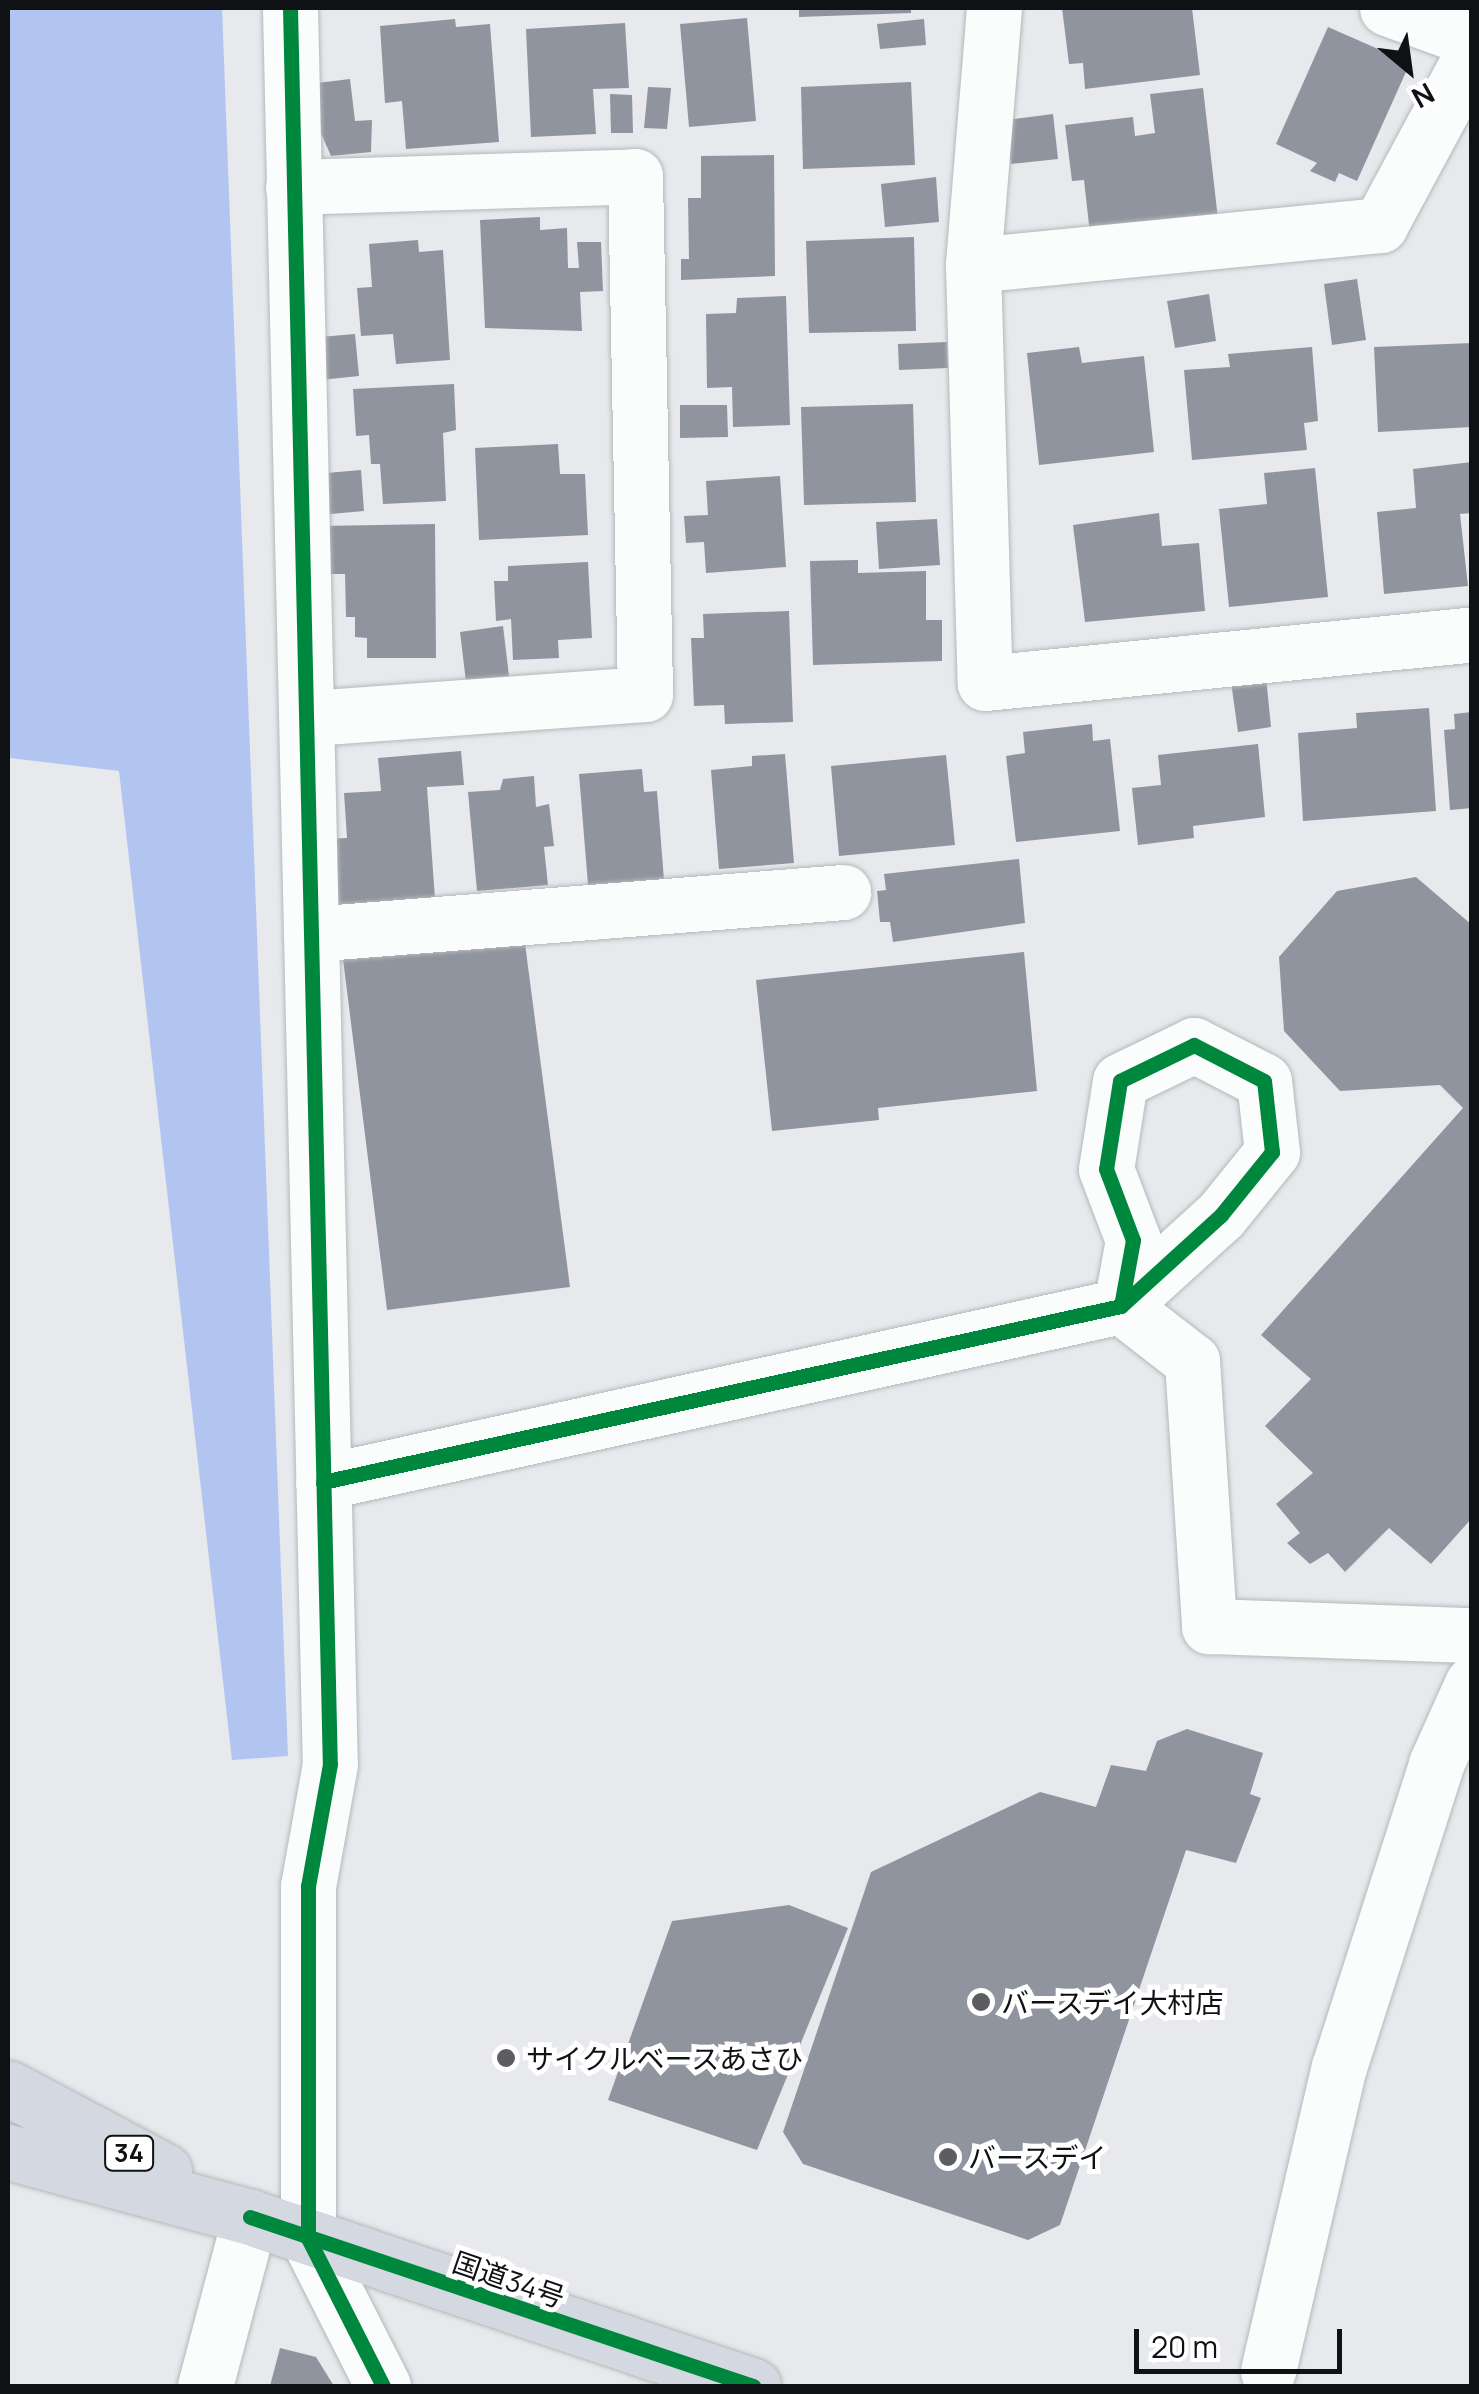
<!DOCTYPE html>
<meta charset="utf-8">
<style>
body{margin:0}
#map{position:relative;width:1479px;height:2394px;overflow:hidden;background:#e7e9ed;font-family:Manrope,"Noto Sans JP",sans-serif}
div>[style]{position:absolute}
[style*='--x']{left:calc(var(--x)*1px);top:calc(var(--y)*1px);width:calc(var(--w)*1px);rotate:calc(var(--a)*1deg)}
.water>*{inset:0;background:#b2c5f0}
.building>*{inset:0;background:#8f949f}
.roads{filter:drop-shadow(0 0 2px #b6b8ba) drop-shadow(0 0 2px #b6b8ba)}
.minor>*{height:55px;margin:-27.5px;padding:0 27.5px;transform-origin:27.5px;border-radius:27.5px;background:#fbfcfc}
.highway>*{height:55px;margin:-27.5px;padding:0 27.5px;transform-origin:27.5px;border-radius:27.5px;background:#d4d8e1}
.cycleway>*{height:15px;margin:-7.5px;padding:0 7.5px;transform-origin:7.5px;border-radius:7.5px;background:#00873e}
.dots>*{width:28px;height:28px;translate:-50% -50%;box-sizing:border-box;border:5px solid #fff;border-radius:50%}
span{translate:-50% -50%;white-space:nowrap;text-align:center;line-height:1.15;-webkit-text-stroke:10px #fff;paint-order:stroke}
.shield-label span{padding:2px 8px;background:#fff;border:2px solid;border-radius:8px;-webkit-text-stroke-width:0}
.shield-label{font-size:25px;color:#101114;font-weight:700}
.poi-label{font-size:28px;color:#101114}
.left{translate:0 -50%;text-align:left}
.street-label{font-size:28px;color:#101114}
.frame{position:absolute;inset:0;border:10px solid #101114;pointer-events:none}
.north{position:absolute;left:1359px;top:20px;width:100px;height:100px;-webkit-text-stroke:8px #fff;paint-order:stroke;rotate:151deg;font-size:28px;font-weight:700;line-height:40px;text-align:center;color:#101114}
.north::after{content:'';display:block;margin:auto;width:35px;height:45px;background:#101114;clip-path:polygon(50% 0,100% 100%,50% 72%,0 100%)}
.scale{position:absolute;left:1134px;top:2329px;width:208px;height:45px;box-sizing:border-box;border:5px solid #101114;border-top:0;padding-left:12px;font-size:30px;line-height:35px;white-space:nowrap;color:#101114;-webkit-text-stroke:8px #fff;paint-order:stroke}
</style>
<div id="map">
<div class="water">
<i style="clip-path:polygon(8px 8px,222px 8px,288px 1756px,232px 1760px,119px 771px,10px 758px)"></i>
</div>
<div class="building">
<i style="clip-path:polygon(799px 8px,911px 8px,911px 13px,799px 17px)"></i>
<i style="clip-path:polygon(1062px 8px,1192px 8px,1200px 75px,1085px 89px,1083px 63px,1069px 64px)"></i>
<i style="clip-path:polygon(747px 18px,756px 121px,689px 127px,680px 24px)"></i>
<i style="clip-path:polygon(455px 19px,456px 27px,490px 24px,499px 142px,406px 149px,402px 101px,385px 103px,380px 26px)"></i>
<i style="clip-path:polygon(924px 19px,926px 45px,880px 49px,877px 24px)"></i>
<i style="clip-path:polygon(625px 23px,629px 88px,593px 89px,596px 134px,531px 137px,526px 29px)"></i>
<i style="clip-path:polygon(1328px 27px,1410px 63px,1357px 181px,1339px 173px,1335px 182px,1310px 171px,1317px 163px,1276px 144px)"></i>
<i style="clip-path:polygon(350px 79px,355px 121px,372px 120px,371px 152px,331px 156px,320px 131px,317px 83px)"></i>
<i style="clip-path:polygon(911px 82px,915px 165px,803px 169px,801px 87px)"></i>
<i style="clip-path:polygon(648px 87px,671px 88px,667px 129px,644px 128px)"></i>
<i style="clip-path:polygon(1203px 88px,1218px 219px,1090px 234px,1084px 180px,1072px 181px,1065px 125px,1133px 117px,1135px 136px,1155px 133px,1150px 94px)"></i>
<i style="clip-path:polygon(610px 94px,632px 95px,633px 133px,611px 133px)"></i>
<i style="clip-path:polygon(1053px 114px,1058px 159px,1011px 164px,1005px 120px)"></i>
<i style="clip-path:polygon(774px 155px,775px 276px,681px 280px,681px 259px,689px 259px,688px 198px,701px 198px,701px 156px)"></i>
<i style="clip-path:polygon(936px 177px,939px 222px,885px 227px,881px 184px)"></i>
<i style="clip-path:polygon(540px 217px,540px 230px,567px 228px,568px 268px,579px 268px,577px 242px,601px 242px,603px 291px,580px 292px,582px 331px,485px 328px,480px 220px)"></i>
<i style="clip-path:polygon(914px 237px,916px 331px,809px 333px,806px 241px)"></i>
<i style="clip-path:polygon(418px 240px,419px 252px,443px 250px,450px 360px,396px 364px,393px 334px,361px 336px,357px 288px,372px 287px,369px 244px)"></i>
<i style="clip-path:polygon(1357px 279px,1366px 340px,1332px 345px,1324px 284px)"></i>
<i style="clip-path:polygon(1209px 294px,1216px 341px,1175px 348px,1167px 301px)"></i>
<i style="clip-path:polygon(786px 296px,790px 425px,733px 427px,732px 387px,707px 388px,706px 314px,736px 313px,737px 298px)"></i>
<i style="clip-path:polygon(355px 334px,359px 376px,311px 381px,308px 338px)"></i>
<i style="clip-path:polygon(947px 342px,948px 368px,899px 370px,898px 344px)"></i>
<i style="clip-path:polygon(1472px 343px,1472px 427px,1378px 432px,1374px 347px)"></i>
<i style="clip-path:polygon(1079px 347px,1082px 363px,1144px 356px,1154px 452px,1039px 465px,1027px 353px)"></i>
<i style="clip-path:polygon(1312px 347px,1318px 421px,1304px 423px,1307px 450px,1192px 460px,1184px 370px,1230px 367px,1228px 354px)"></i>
<i style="clip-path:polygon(454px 384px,456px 430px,443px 433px,446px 501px,383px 504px,380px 464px,371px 464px,369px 435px,356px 436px,353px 389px)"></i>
<i style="clip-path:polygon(913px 404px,916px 502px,804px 505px,801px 407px)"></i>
<i style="clip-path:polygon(680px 405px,727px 405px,728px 437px,680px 438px)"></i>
<i style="clip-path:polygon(558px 444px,560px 474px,585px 474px,588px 535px,479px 540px,475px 448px)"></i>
<i style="clip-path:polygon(1472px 462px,1472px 513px,1460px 514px,1468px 586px,1384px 594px,1377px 512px,1416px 508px,1413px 469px)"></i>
<i style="clip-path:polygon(1315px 468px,1328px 597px,1229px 607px,1219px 509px,1267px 504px,1264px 473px)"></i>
<i style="clip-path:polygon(361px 470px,364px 511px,319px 515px,315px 474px)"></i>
<i style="clip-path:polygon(780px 476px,786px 567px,706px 573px,704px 542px,686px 543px,684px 516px,708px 515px,706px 481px)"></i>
<i style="clip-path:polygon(1159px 513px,1162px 546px,1199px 543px,1205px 611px,1085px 622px,1073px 525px)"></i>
<i style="clip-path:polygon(937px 519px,940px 565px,879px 569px,876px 522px)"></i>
<i style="clip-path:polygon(435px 524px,436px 658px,367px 658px,367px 638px,355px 637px,355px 617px,346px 617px,345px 574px,321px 574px,321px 526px)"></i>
<i style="clip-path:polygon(858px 560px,858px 573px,926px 571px,926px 620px,942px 620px,942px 661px,813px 665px,810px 561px)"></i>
<i style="clip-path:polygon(588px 562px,592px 638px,558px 640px,559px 658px,513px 660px,511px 619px,496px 621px,494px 581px,508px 581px,508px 566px)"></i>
<i style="clip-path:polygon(789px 611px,793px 722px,725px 724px,724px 705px,694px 706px,691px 638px,704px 638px,703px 614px)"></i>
<i style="clip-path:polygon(503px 626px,509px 676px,466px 682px,460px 632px)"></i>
<i style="clip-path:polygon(1266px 677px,1271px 727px,1238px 732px,1231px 682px)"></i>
<i style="clip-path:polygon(1429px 708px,1436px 811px,1303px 821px,1298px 733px,1357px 728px,1356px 713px)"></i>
<i style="clip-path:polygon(1472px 712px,1472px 808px,1450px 810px,1444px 730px,1455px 729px,1454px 714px)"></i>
<i style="clip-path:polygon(1092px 724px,1093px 741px,1110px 739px,1120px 831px,1016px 842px,1006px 756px,1025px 753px,1023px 732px)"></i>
<i style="clip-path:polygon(1258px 744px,1265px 817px,1193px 826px,1194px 838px,1138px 845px,1132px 788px,1161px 785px,1158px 755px)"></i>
<i style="clip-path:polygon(461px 751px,464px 785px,427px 787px,435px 899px,332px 906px,327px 839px,347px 838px,344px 793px,381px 791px,378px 758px)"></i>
<i style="clip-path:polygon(785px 754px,794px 863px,719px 869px,711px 770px,752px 766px,752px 756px)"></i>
<i style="clip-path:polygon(946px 755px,955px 845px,839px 856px,831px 766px)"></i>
<i style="clip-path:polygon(642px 769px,644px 792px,657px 791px,664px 880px,588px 885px,579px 774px)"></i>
<i style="clip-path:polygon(534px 776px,536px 807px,549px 804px,554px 846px,544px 847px,548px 885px,477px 891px,468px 792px,500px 790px,503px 779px)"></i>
<i style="clip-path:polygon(1019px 859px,1025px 923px,893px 942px,890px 922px,880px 922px,877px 891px,886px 890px,884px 874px)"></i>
<i style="clip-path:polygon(1416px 877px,1472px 925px,1472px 1518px,1431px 1564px,1389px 1528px,1345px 1572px,1328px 1553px,1310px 1564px,1287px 1543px,1300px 1533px,1276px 1504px,1313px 1473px,1265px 1426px,1311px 1379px,1261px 1335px,1463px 1108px,1440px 1085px,1340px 1091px,1284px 1031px,1279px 957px,1337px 891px)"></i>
<i style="clip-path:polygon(524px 936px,570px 1287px,387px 1310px,343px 959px)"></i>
<i style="clip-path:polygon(1024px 952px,1037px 1091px,878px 1108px,879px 1120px,772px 1131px,756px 980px)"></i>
<i style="clip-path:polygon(1187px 1729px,1263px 1753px,1250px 1794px,1261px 1798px,1236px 1863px,1186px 1850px,1060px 2225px,1028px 2240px,803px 2164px,783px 2132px,871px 1872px,1040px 1792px,1096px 1807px,1111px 1765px,1146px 1771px,1157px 1741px)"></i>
<i style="clip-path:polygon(789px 1905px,848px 1928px,757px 2150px,608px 2100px,672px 1921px)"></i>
<i style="clip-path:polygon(280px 2348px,316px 2357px,334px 2386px,270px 2386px)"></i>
</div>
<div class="roads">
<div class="minor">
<i style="--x:290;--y:8;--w:1756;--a:88.7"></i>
<i style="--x:330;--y:1764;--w:124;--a:100.2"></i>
<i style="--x:308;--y:1886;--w:352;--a:90"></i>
<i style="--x:308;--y:2238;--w:166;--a:63.1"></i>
<i style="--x:994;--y:8;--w:258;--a:94.7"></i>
<i style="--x:973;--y:265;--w:418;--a:88.4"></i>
<i style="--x:985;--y:683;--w:489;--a:-5.7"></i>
<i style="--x:1387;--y:8;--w:90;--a:20"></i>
<i style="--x:293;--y:187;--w:342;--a:-1.8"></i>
<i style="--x:635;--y:176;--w:518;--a:88.89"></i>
<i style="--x:645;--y:694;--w:339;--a:175.9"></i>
<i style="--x:973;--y:265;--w:409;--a:-5.6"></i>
<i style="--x:1380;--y:225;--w:194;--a:-61.7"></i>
<i style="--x:311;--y:934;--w:534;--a:-4.51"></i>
<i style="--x:323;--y:1482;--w:817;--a:-12.44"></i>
<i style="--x:1121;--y:1306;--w:135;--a:-42.3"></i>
<i style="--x:1221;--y:1215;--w:81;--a:-51"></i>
<i style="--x:1272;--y:1152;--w:71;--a:-96.4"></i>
<i style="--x:1264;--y:1081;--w:79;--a:-152.8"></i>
<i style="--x:1194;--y:1045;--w:82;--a:154.1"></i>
<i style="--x:1120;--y:1081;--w:89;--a:99"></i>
<i style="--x:1106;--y:1169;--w:76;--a:69.2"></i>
<i style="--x:1133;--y:1240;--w:67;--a:100.3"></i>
<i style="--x:1121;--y:1306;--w:90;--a:37.8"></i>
<i style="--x:1192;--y:1361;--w:266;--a:86.3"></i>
<i style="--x:1209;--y:1626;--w:263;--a:2"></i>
<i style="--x:1268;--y:2371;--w:312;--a:-76.9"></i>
<i style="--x:1339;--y:2067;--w:318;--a:-72.2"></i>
<i style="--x:1436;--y:1764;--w:88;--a:-65.8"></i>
<i style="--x:205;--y:2386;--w:175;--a:-75.1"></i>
</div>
<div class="highway">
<i style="--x:8;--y:2088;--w:177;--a:28"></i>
<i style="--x:8;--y:2152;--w:251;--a:15"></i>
<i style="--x:250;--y:2217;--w:531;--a:18.57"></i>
</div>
</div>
<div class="cycleway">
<i style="--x:290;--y:8;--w:1756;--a:88.7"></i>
<i style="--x:330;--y:1764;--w:124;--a:100.2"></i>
<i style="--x:308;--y:1886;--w:352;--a:90"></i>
<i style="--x:308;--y:2238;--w:166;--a:63.1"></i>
<i style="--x:323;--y:1482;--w:817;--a:-12.44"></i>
<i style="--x:1121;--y:1306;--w:135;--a:-42.3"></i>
<i style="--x:1221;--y:1215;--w:81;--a:-51"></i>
<i style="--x:1272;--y:1152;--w:71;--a:-96.4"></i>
<i style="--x:1264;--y:1081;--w:79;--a:-152.8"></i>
<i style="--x:1194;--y:1045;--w:82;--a:154.1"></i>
<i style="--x:1120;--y:1081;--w:89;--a:99"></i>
<i style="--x:1106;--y:1169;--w:76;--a:69.2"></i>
<i style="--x:1133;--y:1240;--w:67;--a:100.3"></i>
<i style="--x:250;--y:2217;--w:531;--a:18.57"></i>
</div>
<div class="dots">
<i style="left:981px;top:2002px;background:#5b5d60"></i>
<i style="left:506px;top:2058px;background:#5b5d60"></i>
<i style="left:948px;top:2157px;background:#5b5d60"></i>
</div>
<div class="shield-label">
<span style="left:129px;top:2153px">34</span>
</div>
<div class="poi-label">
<span class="left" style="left:1001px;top:2002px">バースデイ大村店</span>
<span class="left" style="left:526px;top:2058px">サイクルベースあさひ</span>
<span class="left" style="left:968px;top:2157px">バースデイ</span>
</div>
<div class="street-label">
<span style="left:509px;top:2279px;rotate:19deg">国道34号</span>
</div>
<div class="frame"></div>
<div class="north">N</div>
<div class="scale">20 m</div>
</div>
